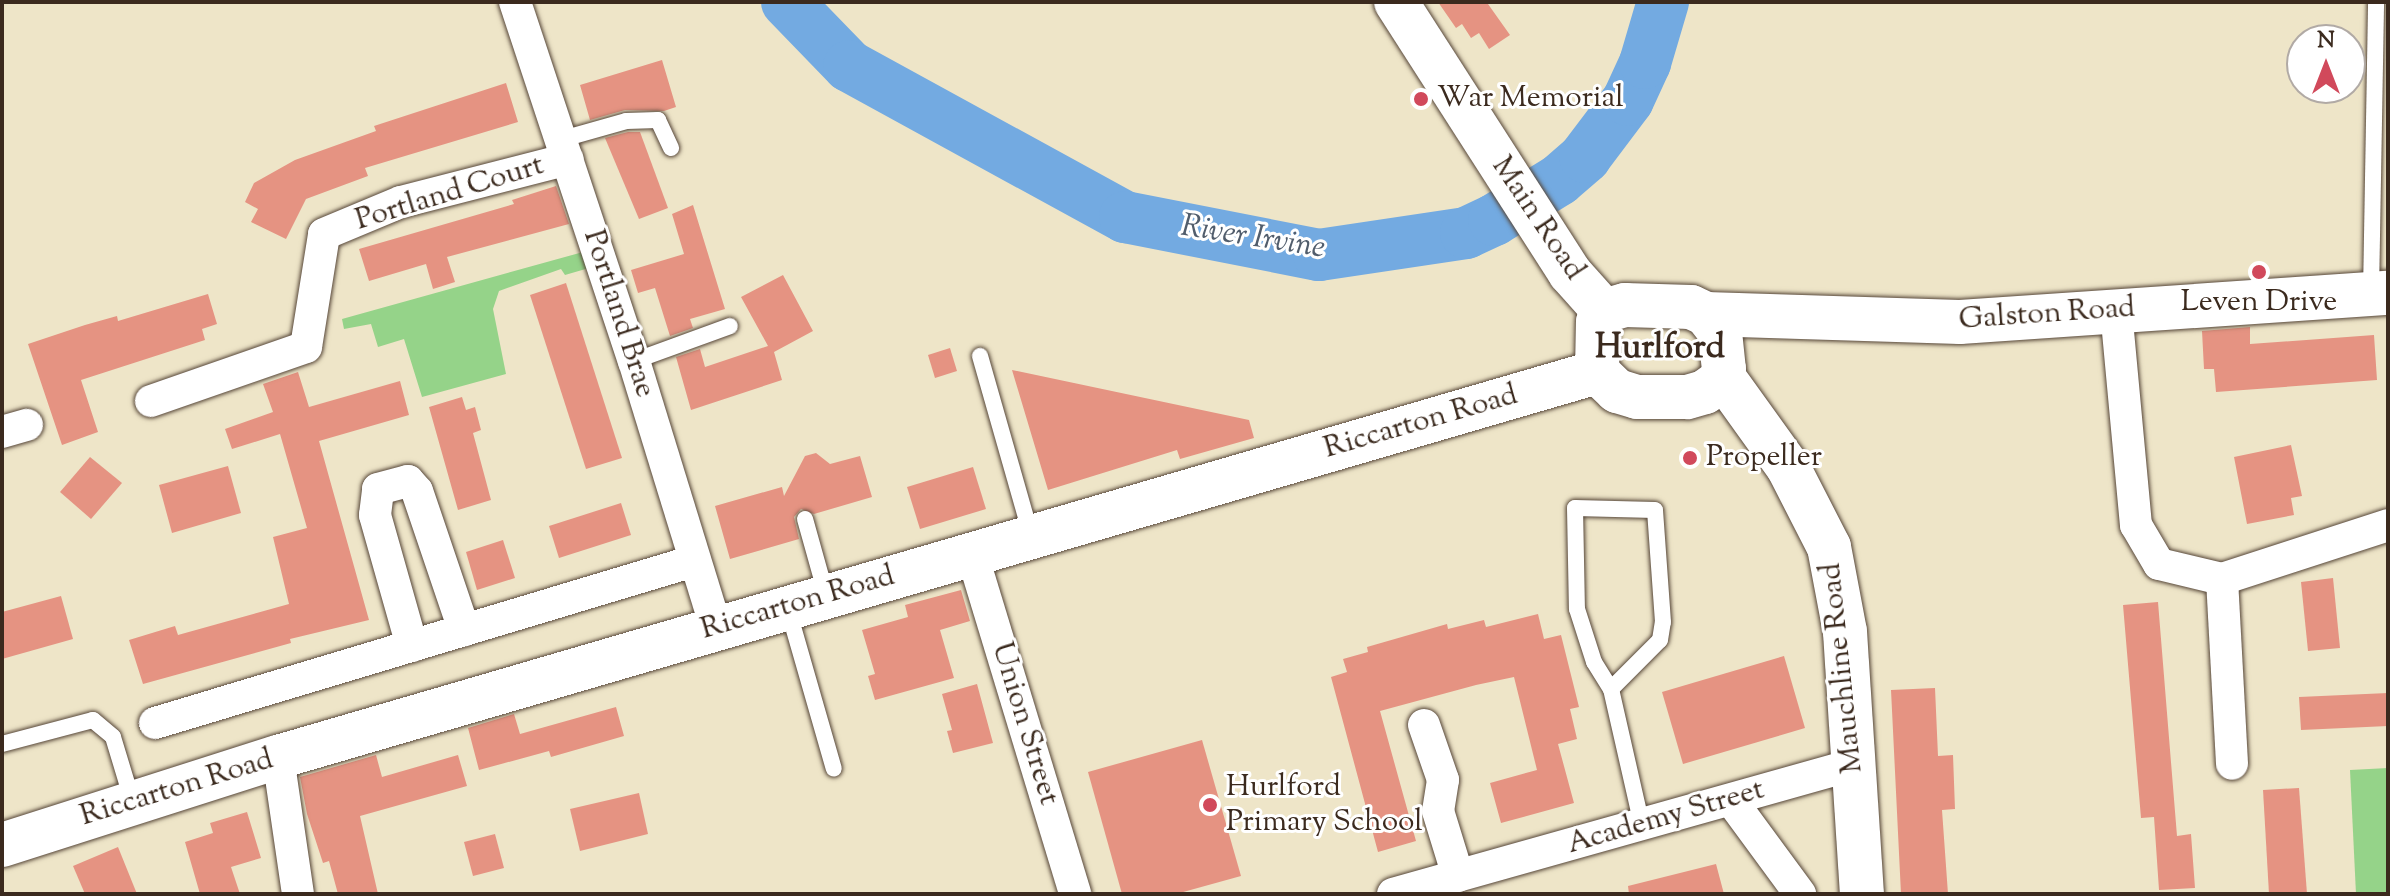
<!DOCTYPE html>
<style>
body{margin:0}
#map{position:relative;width:2390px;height:896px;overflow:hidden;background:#eee5c8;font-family:"Sorts Mill Goudy",serif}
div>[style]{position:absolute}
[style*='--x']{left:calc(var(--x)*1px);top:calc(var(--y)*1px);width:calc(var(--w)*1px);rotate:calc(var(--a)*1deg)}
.green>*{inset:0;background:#95d389}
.river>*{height:52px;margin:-26px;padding:0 26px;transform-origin:26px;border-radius:26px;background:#73aae1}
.building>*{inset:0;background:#e59382}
.roads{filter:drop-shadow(0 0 2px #564638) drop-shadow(0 0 2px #564638)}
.lane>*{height:16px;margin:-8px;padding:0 8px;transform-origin:8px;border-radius:8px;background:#fff}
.street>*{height:32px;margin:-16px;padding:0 16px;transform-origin:16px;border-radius:16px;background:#fff}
.secondary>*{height:44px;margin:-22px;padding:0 22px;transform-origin:22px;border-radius:22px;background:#fff}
.primary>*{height:44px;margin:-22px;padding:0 22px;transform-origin:22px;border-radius:22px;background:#fff}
.dots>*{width:22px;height:22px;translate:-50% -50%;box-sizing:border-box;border:4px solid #fff;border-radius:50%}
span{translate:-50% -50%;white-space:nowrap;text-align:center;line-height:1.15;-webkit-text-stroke:6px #fff;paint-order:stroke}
.poi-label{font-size:30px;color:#3b2a1e}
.left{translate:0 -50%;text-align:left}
.street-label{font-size:30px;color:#3b2a1e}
.water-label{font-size:32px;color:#515d6c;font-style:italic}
.quarter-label{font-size:34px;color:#3b2a1e;font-weight:700}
.frame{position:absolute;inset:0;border:4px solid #3b2a1e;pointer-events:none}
.north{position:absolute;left:2286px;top:24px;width:80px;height:80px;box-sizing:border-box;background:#fff;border:2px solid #b1aaa5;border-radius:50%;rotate:0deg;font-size:22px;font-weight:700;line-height:32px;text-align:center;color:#3b2a1e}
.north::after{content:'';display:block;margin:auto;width:28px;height:36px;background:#d1495b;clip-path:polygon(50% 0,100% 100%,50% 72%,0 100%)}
</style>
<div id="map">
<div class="green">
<i style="clip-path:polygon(583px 252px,589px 268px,565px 275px,561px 269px,499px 291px,493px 309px,506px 374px,422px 397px,404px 339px,378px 347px,371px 324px,344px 329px,342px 319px)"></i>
<i style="clip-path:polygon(2388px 768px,2388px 894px,2356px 894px,2350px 770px)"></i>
</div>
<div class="river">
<i style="--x:787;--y:2;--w:89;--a:45.9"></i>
<i style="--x:849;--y:66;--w:315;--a:28.7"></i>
<i style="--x:1125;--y:217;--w:198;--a:11.1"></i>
<i style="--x:1319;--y:255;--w:149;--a:-8.5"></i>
<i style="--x:1466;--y:233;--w:31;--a:-25"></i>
<i style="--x:1494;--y:220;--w:76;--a:-31.6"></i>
<i style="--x:1559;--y:180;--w:35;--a:-41"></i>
<i style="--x:1585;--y:157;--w:71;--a:-53"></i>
<i style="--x:1628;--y:100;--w:41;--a:-65.3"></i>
<i style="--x:1645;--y:63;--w:64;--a:-73.6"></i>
</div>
<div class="building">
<i style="clip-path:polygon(1438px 2px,1492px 2px,1488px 4px,1510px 35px,1489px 49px,1479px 33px,1471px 38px,1462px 24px,1456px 28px)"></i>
<i style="clip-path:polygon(662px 60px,676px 107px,664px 111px,625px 110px,590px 120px,580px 85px)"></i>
<i style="clip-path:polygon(506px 83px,518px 122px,365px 168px,368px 176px,306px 199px,286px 239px,251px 222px,258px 209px,245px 202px,254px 183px,295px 160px,376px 131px,374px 126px)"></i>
<i style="clip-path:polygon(628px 132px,640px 132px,668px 208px,639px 219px,605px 138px)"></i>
<i style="clip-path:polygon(556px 186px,569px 224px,447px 257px,455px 282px,433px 289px,426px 264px,369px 281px,359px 249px,514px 204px,512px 200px)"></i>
<i style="clip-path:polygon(693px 205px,725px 309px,690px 319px,693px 328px,670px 336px,655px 288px,638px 293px,631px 270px,684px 254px,672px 214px)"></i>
<i style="clip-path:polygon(783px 275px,813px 331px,774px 352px,782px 380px,691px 410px,676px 357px,700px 349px,705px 367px,768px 346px,741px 297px)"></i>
<i style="clip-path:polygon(566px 283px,622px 458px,586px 469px,530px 295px)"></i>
<i style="clip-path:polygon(208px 294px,217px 324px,202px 329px,205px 340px,81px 380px,98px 432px,62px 445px,28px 344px,85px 325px,117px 316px,118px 321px)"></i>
<i style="clip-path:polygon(2250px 327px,2250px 344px,2374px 335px,2377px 380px,2216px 392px,2214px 369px,2204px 369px,2202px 331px)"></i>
<i style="clip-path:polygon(950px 348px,957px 371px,935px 378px,928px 355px)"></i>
<i style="clip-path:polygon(1012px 370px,1249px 420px,1254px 438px,1180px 459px,1177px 450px,1048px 490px)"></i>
<i style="clip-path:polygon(298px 372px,309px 407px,400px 381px,409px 415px,319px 441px,369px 620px,290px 639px,291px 643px,143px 684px,129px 640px,175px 626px,178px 635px,289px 604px,273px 537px,307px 528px,280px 434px,232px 449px,225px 429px,273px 412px,263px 384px)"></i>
<i style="clip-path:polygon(462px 397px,466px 410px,475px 407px,481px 430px,473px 433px,491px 500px,458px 510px,429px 407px)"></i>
<i style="clip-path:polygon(2291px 445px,2302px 496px,2291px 498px,2294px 515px,2247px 524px,2234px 457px)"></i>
<i style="clip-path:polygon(816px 453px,830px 464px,860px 456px,872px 497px,814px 514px,801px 509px,794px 517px,799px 539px,730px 559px,715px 506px,782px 487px,784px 496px,805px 456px)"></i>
<i style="clip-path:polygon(90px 457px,122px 483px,91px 519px,60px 492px)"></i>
<i style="clip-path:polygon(228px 466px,241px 513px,172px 533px,159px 485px)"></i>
<i style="clip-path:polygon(973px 467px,986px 509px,920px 529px,907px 487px)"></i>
<i style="clip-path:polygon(621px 503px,631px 535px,559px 558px,549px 526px)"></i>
<i style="clip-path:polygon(503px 540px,515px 578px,477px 590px,466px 552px)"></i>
<i style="clip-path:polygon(2333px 578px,2340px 648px,2308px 651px,2301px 582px)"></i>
<i style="clip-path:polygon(961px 590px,970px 621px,940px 630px,954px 678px,875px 700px,868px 676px,875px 674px,862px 630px,908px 617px,905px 605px)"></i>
<i style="clip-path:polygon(61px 596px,73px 639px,2px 659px,2px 612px)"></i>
<i style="clip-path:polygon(2158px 602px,2177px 836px,2191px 834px,2195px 888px,2159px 890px,2154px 817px,2141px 818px,2123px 605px)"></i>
<i style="clip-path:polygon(1538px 614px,1544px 639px,1561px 635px,1579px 707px,1570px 709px,1577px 739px,1558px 744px,1574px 803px,1501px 823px,1490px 783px,1537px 770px,1514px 677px,1476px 685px,1380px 711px,1416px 841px,1378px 852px,1331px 677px,1347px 672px,1343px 659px,1368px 652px,1367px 647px,1447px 624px,1448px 629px,1484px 620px,1486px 627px)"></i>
<i style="clip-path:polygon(1784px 656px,1805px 728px,1683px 764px,1662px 692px)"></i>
<i style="clip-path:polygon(977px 684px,993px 743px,953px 753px,947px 731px,952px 730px,942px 694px)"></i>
<i style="clip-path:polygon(1935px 688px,1938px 756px,1953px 755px,1955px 809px,1942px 810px,1948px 894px,1901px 894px,1891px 690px)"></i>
<i style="clip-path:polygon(2388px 693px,2388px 726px,2301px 730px,2299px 697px)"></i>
<i style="clip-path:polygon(616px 707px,624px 736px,551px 757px,549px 751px,479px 770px,468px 728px,514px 714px,520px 734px)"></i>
<i style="clip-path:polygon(1202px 740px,1241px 876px,1176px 894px,1122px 894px,1088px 772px)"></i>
<i style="clip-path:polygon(376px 755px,382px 777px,458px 755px,467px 786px,360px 816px,378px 894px,338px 894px,329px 861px,323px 863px,307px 814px,300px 777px)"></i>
<i style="clip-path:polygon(2299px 788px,2307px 894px,2269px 894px,2263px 790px)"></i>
<i style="clip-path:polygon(639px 793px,648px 834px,580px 851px,570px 809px)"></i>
<i style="clip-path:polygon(247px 812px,261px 858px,231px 867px,240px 894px,200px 894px,185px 842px,213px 833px,210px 823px)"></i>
<i style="clip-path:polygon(495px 834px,504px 868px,473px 876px,464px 842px)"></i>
<i style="clip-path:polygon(118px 847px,137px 894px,85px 894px,73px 866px)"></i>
<i style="clip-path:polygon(1716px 864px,1724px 894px,1629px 894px,1628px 886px)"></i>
</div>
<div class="roads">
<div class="lane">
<i style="--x:559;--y:140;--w:70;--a:-15.8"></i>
<i style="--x:626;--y:121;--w:32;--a:-2"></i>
<i style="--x:658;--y:120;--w:31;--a:65"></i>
<i style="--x:2371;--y:293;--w:291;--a:-89"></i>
<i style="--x:980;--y:356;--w:186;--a:74.1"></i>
<i style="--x:634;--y:361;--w:102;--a:-20"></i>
<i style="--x:805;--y:519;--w:78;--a:74.4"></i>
<i style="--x:788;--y:609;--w:166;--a:74"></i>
<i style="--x:1611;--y:689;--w:69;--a:-45"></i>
<i style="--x:1660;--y:640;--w:18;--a:-81"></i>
<i style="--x:1663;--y:622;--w:112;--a:-94.1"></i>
<i style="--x:1655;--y:510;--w:80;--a:-178.6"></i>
<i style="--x:1575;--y:508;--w:101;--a:88.9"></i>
<i style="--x:1577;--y:609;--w:56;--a:72.2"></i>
<i style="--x:1594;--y:662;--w:32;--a:58"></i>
<i style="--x:1611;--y:689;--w:139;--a:77.2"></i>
<i style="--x:2;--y:744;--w:94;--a:-14.8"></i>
<i style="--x:93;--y:720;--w:26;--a:40"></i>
<i style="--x:113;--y:737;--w:66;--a:73.2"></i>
</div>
<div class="street">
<i style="--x:515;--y:2;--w:378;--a:71.7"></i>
<i style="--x:634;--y:361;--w:279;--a:72.9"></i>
<i style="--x:2116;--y:310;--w:216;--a:84.7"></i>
<i style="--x:2136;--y:525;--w:45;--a:59.5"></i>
<i style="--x:2159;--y:564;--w:65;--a:13.4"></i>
<i style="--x:2222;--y:579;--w:175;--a:-18"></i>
<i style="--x:151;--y:401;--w:164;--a:-19.2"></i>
<i style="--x:306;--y:347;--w:114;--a:-80.9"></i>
<i style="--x:324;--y:234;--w:83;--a:-22.6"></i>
<i style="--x:401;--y:202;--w:172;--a:-14.4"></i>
<i style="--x:2;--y:432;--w:26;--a:-16"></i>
<i style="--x:972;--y:554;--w:355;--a:73.1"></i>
<i style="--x:2222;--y:579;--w:185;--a:86.9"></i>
<i style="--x:412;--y:646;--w:136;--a:-105.8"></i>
<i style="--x:375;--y:515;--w:26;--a:-83"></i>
<i style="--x:378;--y:489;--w:31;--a:-15"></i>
<i style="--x:408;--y:481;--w:13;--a:48"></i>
<i style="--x:417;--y:491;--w:147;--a:71.3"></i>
<i style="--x:155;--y:723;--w:563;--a:-16.73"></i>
<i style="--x:1424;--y:725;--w:58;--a:70.9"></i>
<i style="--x:1443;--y:780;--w:31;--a:99"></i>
<i style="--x:1438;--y:811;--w:68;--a:72.9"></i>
<i style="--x:278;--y:757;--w:138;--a:81.7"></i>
<i style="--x:1731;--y:800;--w:117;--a:53.7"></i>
<i style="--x:1393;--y:894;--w:481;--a:-15.7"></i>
</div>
<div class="secondary">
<i style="--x:1396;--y:2;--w:322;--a:57.3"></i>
<i style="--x:1570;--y:273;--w:51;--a:48.2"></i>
<i style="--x:1724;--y:378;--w:110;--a:54.3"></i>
<i style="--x:1788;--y:467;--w:90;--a:62.9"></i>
<i style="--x:1829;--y:547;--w:86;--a:79.3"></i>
<i style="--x:1845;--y:632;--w:263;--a:86.3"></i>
</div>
<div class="primary">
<i style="--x:1706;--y:314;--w:23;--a:52"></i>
<i style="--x:1720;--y:332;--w:37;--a:84"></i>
<i style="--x:1724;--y:369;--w:9;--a:90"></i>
<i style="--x:1724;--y:378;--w:24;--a:144"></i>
<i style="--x:1705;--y:392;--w:19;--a:164"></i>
<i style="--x:1687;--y:397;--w:50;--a:180"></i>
<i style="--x:1637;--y:397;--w:21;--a:-163"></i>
<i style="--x:1617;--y:391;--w:28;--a:-136"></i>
<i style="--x:1597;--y:372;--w:50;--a:-88.9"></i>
<i style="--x:1598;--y:322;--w:13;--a:-61"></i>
<i style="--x:1604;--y:311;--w:22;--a:-16"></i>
<i style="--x:1625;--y:305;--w:66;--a:1.7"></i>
<i style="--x:1691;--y:307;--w:17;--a:25"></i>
<i style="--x:1706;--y:314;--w:254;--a:1.8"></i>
<i style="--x:1960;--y:322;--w:429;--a:-3.9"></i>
<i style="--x:2;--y:845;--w:290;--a:-17.7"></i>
<i style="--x:278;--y:757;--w:1374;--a:-16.27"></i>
</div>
</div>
<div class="dots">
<i style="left:1421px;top:99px;background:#d1495b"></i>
<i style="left:2259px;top:272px;background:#d1495b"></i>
<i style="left:1690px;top:458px;background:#d1495b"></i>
<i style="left:1210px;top:805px;background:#d1495b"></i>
</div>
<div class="poi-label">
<span class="left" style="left:1437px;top:99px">War Memorial</span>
<span style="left:2259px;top:303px">Leven Drive</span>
<span class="left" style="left:1706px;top:458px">Propeller</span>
<span class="left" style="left:1226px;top:805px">Hurlford<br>Primary School</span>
</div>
<div class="street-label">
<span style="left:450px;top:194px;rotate:-17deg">Portland Court</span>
<span style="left:1537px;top:219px;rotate:56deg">Main Road</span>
<span style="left:618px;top:314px;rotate:72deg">Portland Brae</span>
<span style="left:2047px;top:315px;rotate:-4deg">Galston Road</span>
<span style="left:1421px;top:423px;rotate:-16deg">Riccarton Road</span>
<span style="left:798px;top:604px;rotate:-16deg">Riccarton Road</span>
<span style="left:1843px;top:668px;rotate:-96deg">Mauchline Road</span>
<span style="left:1024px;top:724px;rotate:73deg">Union Street</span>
<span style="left:177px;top:789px;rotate:-17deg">Riccarton Road</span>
<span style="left:1666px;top:818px;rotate:-16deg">Academy Street</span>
</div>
<div class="water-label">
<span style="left:1253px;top:238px;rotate:9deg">River Irvine</span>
</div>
<div class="quarter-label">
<span style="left:1660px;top:349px">Hurlford</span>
</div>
<div class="frame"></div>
<div class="north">N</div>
</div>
